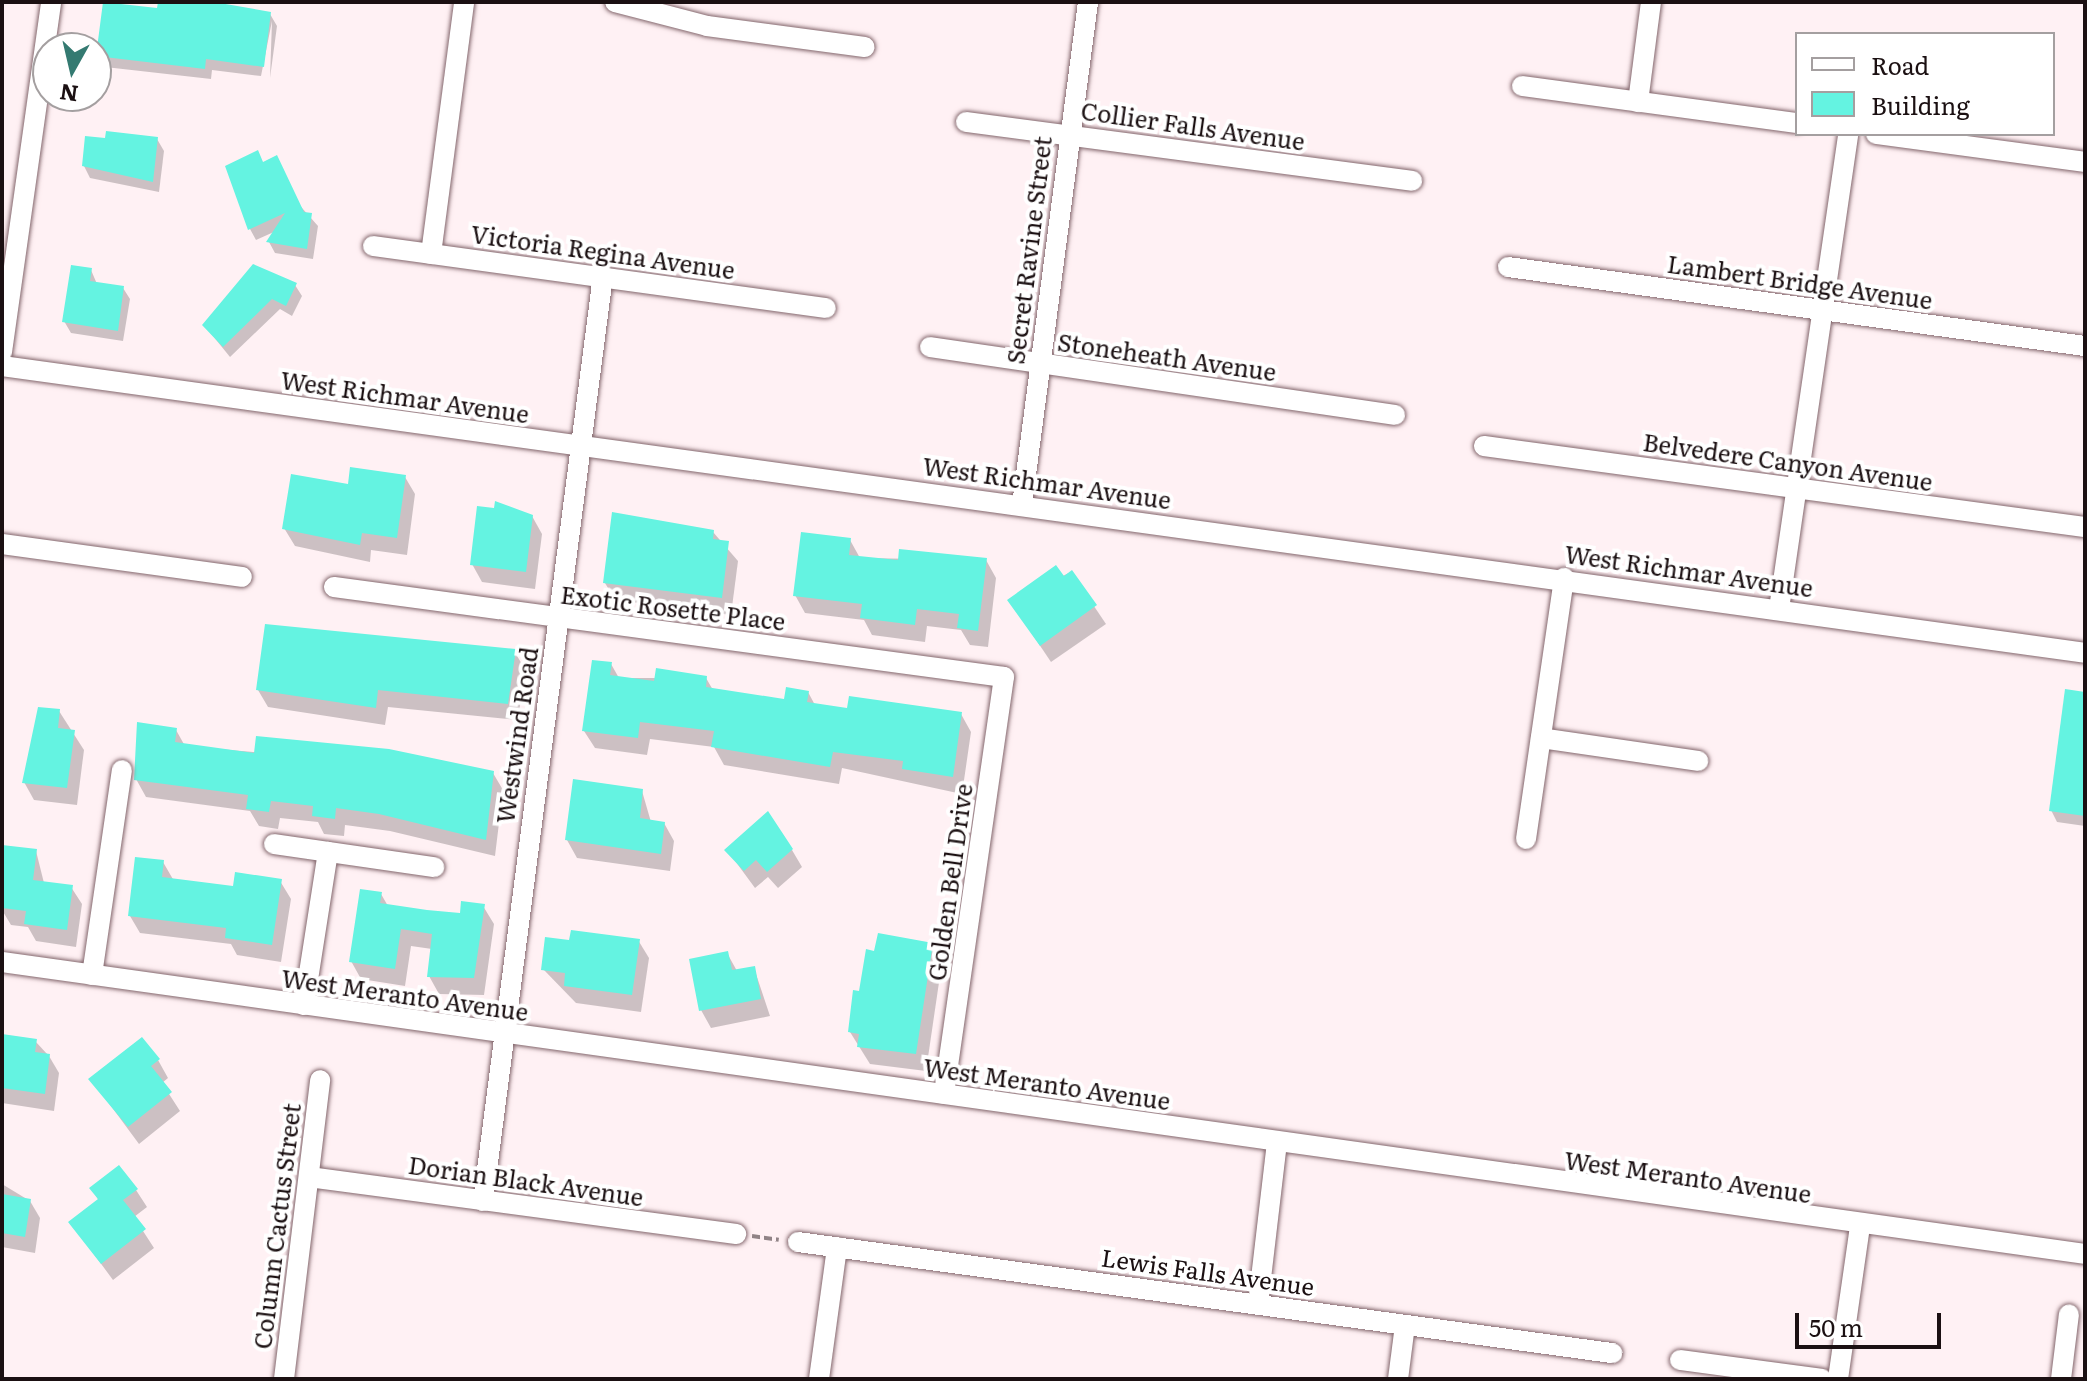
<!DOCTYPE html>
<style>
body{margin:0}
#map{position:relative;width:2087px;height:1381px;overflow:hidden;background:#fff1f4;font-family:Literata,serif}
div>[style]{position:absolute}
[style*='--x']{left:calc(var(--x)*1px);top:calc(var(--y)*1px);width:calc(var(--w)*1px);rotate:calc(var(--a)*1deg)}
.shadow>*{inset:0;background:#0003}
.building>*{inset:0;background:#64f3e1}
.path>*{height:4px;margin-top:-2px;transform-origin:0;background:repeating-linear-gradient(90deg,#908386 0 8px,transparent 0 12px)}
.roads{filter:drop-shadow(0 0 2px #83666c) drop-shadow(0 0 2px #83666c)}
.minor>*{height:20px;margin:-10px;padding:0 10px;transform-origin:10px;border-radius:10px;background:#fff}
span{translate:-50% -50%;white-space:nowrap;text-align:center;line-height:1.15;-webkit-text-stroke:8px #fff;paint-order:stroke}
.street-label{font-size:24px;color:#1b1012}
.frame{position:absolute;inset:0;border:4px solid #1b1012;pointer-events:none}
.legend{position:absolute;left:1795px;top:32px;width:260px;height:104px;box-sizing:border-box;background:#fff;border:2px solid #a49fa0;margin:0;padding:10px 14px;list-style:none;font-size:24px;color:#1b1012}
.legend li{display:flex;align-items:center;gap:16px;height:40px}
.legend b{width:40px;border:2px solid #a49fa0}
.north{position:absolute;left:32px;top:32px;width:80px;height:80px;box-sizing:border-box;background:#fff;border:2px solid #a49fa0;border-radius:50%;rotate:188deg;font-size:22px;font-weight:700;line-height:32px;text-align:center;color:#1b1012}
.north::after{content:'';display:block;margin:auto;width:28px;height:36px;background:#347a71;clip-path:polygon(50% 0,100% 100%,50% 72%,0 100%)}
.scale{position:absolute;left:1795px;top:1313px;width:146px;height:36px;box-sizing:border-box;border:4px solid #1b1012;border-top:0;padding-left:10px;font-size:24px;line-height:28px;white-space:nowrap;color:#1b1012;-webkit-text-stroke:6px #fff;paint-order:stroke}
</style>
<div id="map">
<div class="shadow">
<i style="clip-path:polygon(160px 2px,270px 14px,277px 26px,270px 78px,272px 21px,261px 76px,212px 70px,211px 79px,105px 67px,98px 55px,159px 10px)"></i>
<i style="clip-path:polygon(157px 139px,164px 151px,159px 192px,90px 178px,84px 166px)"></i>
<i style="clip-path:polygon(263px 164px,318px 226px,313px 259px,275px 253px,269px 242px,276px 231px,256px 240px,250px 229px,227px 167px)"></i>
<i style="clip-path:polygon(91px 270px,97px 284px,123px 288px,130px 299px,123px 341px,71px 333px,64px 321px)"></i>
<i style="clip-path:polygon(295px 285px,302px 296px,292px 316px,280px 309px,230px 357px,204px 325px)"></i>
<i style="clip-path:polygon(405px 477px,415px 494px,407px 555px,371px 550px,370px 562px,295px 546px,284px 528px,349px 486px)"></i>
<i style="clip-path:polygon(496px 511px,532px 516px,542px 534px,535px 589px,482px 582px,472px 564px)"></i>
<i style="clip-path:polygon(713px 532px,738px 561px,731px 615px,615px 600px,605px 583px)"></i>
<i style="clip-path:polygon(850px 540px,860px 558px,986px 560px,996px 578px,988px 647px,970px 645px,961px 630px,927px 626px,925px 642px,872px 635px,864px 620px,805px 613px,795px 595px)"></i>
<i style="clip-path:polygon(1071px 572px,1106px 624px,1051px 662px,1010px 601px)"></i>
<i style="clip-path:polygon(514px 651px,525px 669px,518px 720px,388px 707px,385px 725px,268px 707px,258px 690px)"></i>
<i style="clip-path:polygon(611px 664px,619px 678px,706px 678px,713px 690px,785px 701px,808px 692px,815px 705px,849px 710px,961px 714px,971px 732px,962px 794px,842px 768px,839px 784px,724px 765px,714px 747px,650px 739px,647px 755px,595px 748px,584px 731px)"></i>
<i style="clip-path:polygon(2085px 694px,2085px 826px,2057px 822px,2051px 810px)"></i>
<i style="clip-path:polygon(59px 711px,84px 750px,77px 805px,34px 800px,24px 782px)"></i>
<i style="clip-path:polygon(176px 730px,185px 746px,493px 773px,503px 790px,495px 856px,390px 831px,345px 825px,344px 836px,324px 834px,318px 822px,280px 818px,278px 829px,259px 826px,250px 811px,146px 797px,136px 779px)"></i>
<i style="clip-path:polygon(642px 791px,651px 822px,664px 823px,674px 841px,670px 871px,577px 858px,567px 840px)"></i>
<i style="clip-path:polygon(2px 847px,36px 851px,44px 883px,71px 887px,82px 904px,76px 947px,36px 941px,28px 927px,11px 925px,2px 910px)"></i>
<i style="clip-path:polygon(727px 850px,792px 850px,802px 867px,778px 888px,768px 877px,755px 888px)"></i>
<i style="clip-path:polygon(163px 862px,174px 881px,234px 888px,280px 881px,291px 899px,281px 962px,237px 955px,231px 944px,140px 933px,130px 916px)"></i>
<i style="clip-path:polygon(381px 894px,388px 906px,461px 915px,483px 906px,494px 924px,484px 995px,439px 994px,429px 976px,432px 949px,411px 946px,405px 986px,361px 979px,351px 961px)"></i>
<i style="clip-path:polygon(638px 940px,649px 958px,641px 1012px,576px 1003px,543px 969px,571px 942px)"></i>
<i style="clip-path:polygon(931px 944px,942px 962px,926px 1071px,870px 1064px,850px 1032px,876px 953px)"></i>
<i style="clip-path:polygon(727px 953px,737px 971px,754px 968px,770px 1016px,711px 1028px,701px 1010px)"></i>
<i style="clip-path:polygon(2px 1036px,35px 1041px,49px 1056px,59px 1073px,54px 1111px,2px 1103px)"></i>
<i style="clip-path:polygon(158px 1060px,168px 1078px,162px 1083px,180px 1111px,139px 1144px,91px 1079px)"></i>
<i style="clip-path:polygon(2px 1184px,30px 1201px,40px 1218px,35px 1253px,2px 1247px)"></i>
<i style="clip-path:polygon(92px 1189px,136px 1190px,147px 1207px,134px 1217px,154px 1248px,113px 1280px,71px 1223px,99px 1201px)"></i>
</div>
<div class="building">
<i style="clip-path:polygon(103px 2px,157px 8px,158px 2px,214px 2px,271px 12px,264px 67px,206px 59px,205px 69px,96px 56px)"></i>
<i style="clip-path:polygon(106px 131px,158px 137px,153px 182px,82px 166px,85px 136px,105px 138px)"></i>
<i style="clip-path:polygon(258px 150px,263px 162px,277px 155px,304px 212px,312px 213px,307px 249px,266px 242px,285px 213px,248px 230px,225px 166px)"></i>
<i style="clip-path:polygon(253px 264px,297px 283px,286px 306px,272px 299px,223px 347px,202px 325px)"></i>
<i style="clip-path:polygon(71px 265px,92px 268px,90px 281px,124px 286px,118px 331px,62px 322px)"></i>
<i style="clip-path:polygon(350px 467px,406px 475px,397px 538px,362px 533px,360px 545px,282px 529px,291px 474px,348px 484px)"></i>
<i style="clip-path:polygon(495px 501px,533px 515px,526px 572px,470px 565px,477px 506px,494px 508px)"></i>
<i style="clip-path:polygon(612px 512px,714px 530px,713px 539px,729px 541px,722px 598px,603px 583px)"></i>
<i style="clip-path:polygon(801px 532px,851px 538px,849px 555px,898px 560px,899px 549px,987px 558px,978px 631px,957px 628px,959px 614px,917px 609px,915px 625px,860px 618px,862px 604px,793px 596px)"></i>
<i style="clip-path:polygon(1056px 565px,1064px 576px,1072px 570px,1097px 605px,1040px 646px,1007px 600px)"></i>
<i style="clip-path:polygon(265px 624px,516px 649px,508px 704px,378px 690px,376px 708px,256px 690px)"></i>
<i style="clip-path:polygon(592px 660px,612px 662px,610px 675px,654px 681px,656px 668px,707px 676px,706px 687px,784px 699px,786px 687px,809px 691px,807px 702px,847px 708px,849px 696px,962px 712px,953px 777px,902px 769px,903px 761px,833px 752px,830px 767px,711px 747px,714px 731px,640px 722px,638px 738px,582px 731px)"></i>
<i style="clip-path:polygon(2065px 689px,2085px 692px,2085px 816px,2049px 811px)"></i>
<i style="clip-path:polygon(38px 707px,60px 709px,58px 728px,75px 730px,67px 788px,22px 783px)"></i>
<i style="clip-path:polygon(137px 722px,177px 728px,175px 742px,254px 753px,256px 736px,389px 749px,494px 771px,486px 840px,379px 814px,336px 808px,335px 819px,312px 816px,313px 806px,271px 801px,269px 812px,246px 809px,248px 795px,134px 780px)"></i>
<i style="clip-path:polygon(573px 779px,643px 789px,640px 818px,665px 822px,661px 854px,565px 840px)"></i>
<i style="clip-path:polygon(768px 811px,793px 849px,767px 872px,756px 860px,744px 871px,724px 850px)"></i>
<i style="clip-path:polygon(2px 845px,37px 849px,33px 880px,73px 885px,67px 930px,24px 924px,26px 911px,2px 908px)"></i>
<i style="clip-path:polygon(135px 857px,164px 860px,162px 877px,233px 886px,235px 872px,282px 879px,272px 945px,225px 938px,226px 928px,128px 916px)"></i>
<i style="clip-path:polygon(360px 889px,382px 892px,380px 903px,427px 910px,460px 913px,461px 901px,485px 904px,474px 978px,427px 977px,432px 934px,401px 929px,395px 969px,349px 962px)"></i>
<i style="clip-path:polygon(571px 930px,640px 939px,632px 995px,564px 986px,565px 973px,541px 970px,545px 937px,569px 940px)"></i>
<i style="clip-path:polygon(878px 933px,933px 943px,916px 1054px,857px 1047px,859px 1034px,848px 1032px,853px 990px,859px 991px,866px 949px,874px 951px)"></i>
<i style="clip-path:polygon(728px 951px,732px 970px,755px 966px,761px 999px,699px 1011px,689px 959px)"></i>
<i style="clip-path:polygon(2px 1034px,37px 1039px,35px 1052px,50px 1054px,45px 1094px,2px 1088px)"></i>
<i style="clip-path:polygon(142px 1037px,160px 1059px,151px 1066px,172px 1092px,128px 1127px,88px 1079px)"></i>
<i style="clip-path:polygon(119px 1165px,138px 1189px,123px 1200px,146px 1229px,101px 1264px,68px 1222px,98px 1199px,89px 1188px)"></i>
<i style="clip-path:polygon(2px 1194px,31px 1199px,25px 1237px,2px 1233px)"></i>
</div>
<div class="path">
<i style="--x:752;--y:1236;--w:27;--a:8"></i>
</div>
<div class="roads">
<div class="minor">
<i style="--x:615;--y:2;--w:95;--a:14.6"></i>
<i style="--x:707;--y:26;--w:159;--a:7.6"></i>
<i style="--x:1522;--y:86;--w:277;--a:7.7"></i>
<i style="--x:1638;--y:102;--w:101;--a:-82.6"></i>
<i style="--x:966;--y:122;--w:450;--a:7.5"></i>
<i style="--x:1876;--y:134;--w:211;--a:7.6"></i>
<i style="--x:373;--y:246;--w:457;--a:7.8"></i>
<i style="--x:431;--y:254;--w:254;--a:-82.5"></i>
<i style="--x:1508;--y:267;--w:582;--a:7.8"></i>
<i style="--x:930;--y:347;--w:470;--a:8.3"></i>
<i style="--x:2;--y:352;--w:353;--a:-82"></i>
<i style="--x:2;--y:366;--w:2103;--a:7.84"></i>
<i style="--x:1484;--y:446;--w:606;--a:7.68"></i>
<i style="--x:1022;--y:505;--w:507;--a:-82.52"></i>
<i style="--x:2;--y:544;--w:242;--a:7.8"></i>
<i style="--x:334;--y:587;--w:676;--a:7.65"></i>
<i style="--x:1004;--y:677;--w:421;--a:98.2"></i>
<i style="--x:1779;--y:609;--w:480;--a:-81.7"></i>
<i style="--x:1541;--y:738;--w:159;--a:8.3"></i>
<i style="--x:1526;--y:839;--w:264;--a:-81.7"></i>
<i style="--x:274;--y:844;--w:162;--a:8.2"></i>
<i style="--x:2;--y:962;--w:2103;--a:7.98"></i>
<i style="--x:92;--y:975;--w:207;--a:-81.7"></i>
<i style="--x:304;--y:1005;--w:155;--a:-81.1"></i>
<i style="--x:309;--y:1177;--w:431;--a:7.6"></i>
<i style="--x:483;--y:1201;--w:933;--a:-82.61"></i>
<i style="--x:798;--y:1242;--w:822;--a:7.77"></i>
<i style="--x:1258;--y:1304;--w:162;--a:-83.3"></i>
<i style="--x:1680;--y:1360;--w:143;--a:7.6"></i>
<i style="--x:284;--y:1379;--w:301;--a:-83.1"></i>
<i style="--x:819;--y:1379;--w:133;--a:-82.2"></i>
<i style="--x:1398;--y:1379;--w:54;--a:-82.6"></i>
<i style="--x:1838;--y:1379;--w:155;--a:-81.8"></i>
<i style="--x:2061;--y:1379;--w:65;--a:-83"></i>
</div>
</div>
<div class="street-label">
<span style="left:1193px;top:125px;rotate:8deg">Collier Falls Avenue</span>
<span style="left:1028px;top:250px;rotate:-83deg">Secret Ravine Street</span>
<span style="left:603px;top:251px;rotate:8deg">Victoria Regina Avenue</span>
<span style="left:1800px;top:281px;rotate:8deg">Lambert Bridge Avenue</span>
<span style="left:1167px;top:356px;rotate:8deg">Stoneheath Avenue</span>
<span style="left:405px;top:396px;rotate:8deg">West Richmar Avenue</span>
<span style="left:1788px;top:461px;rotate:8deg">Belvedere Canyon Avenue</span>
<span style="left:1047px;top:482px;rotate:8deg">West Richmar Avenue</span>
<span style="left:1689px;top:570px;rotate:8deg">West Richmar Avenue</span>
<span style="left:673px;top:607px;rotate:7deg">Exotic Rosette Place</span>
<span style="left:516px;top:735px;rotate:-82deg">Westwind Road</span>
<span style="left:949px;top:882px;rotate:-82deg">Golden Bell Drive</span>
<span style="left:405px;top:994px;rotate:8deg">West Meranto Avenue</span>
<span style="left:1047px;top:1083px;rotate:8deg">West Meranto Avenue</span>
<span style="left:1688px;top:1176px;rotate:8deg">West Meranto Avenue</span>
<span style="left:526px;top:1180px;rotate:8deg">Dorian Black Avenue</span>
<span style="left:276px;top:1226px;rotate:-83deg">Column Cactus Street</span>
<span style="left:1208px;top:1271px;rotate:8deg">Lewis Falls Avenue</span>
</div>
<div class="frame"></div>
<ul class="legend">
<li><b style="height:10px;background:#fff"></b>Road</li>
<li><b style="height:22px;background:#64f3e1"></b>Building</li>
</ul>
<div class="north">N</div>
<div class="scale">50 m</div>
</div>
